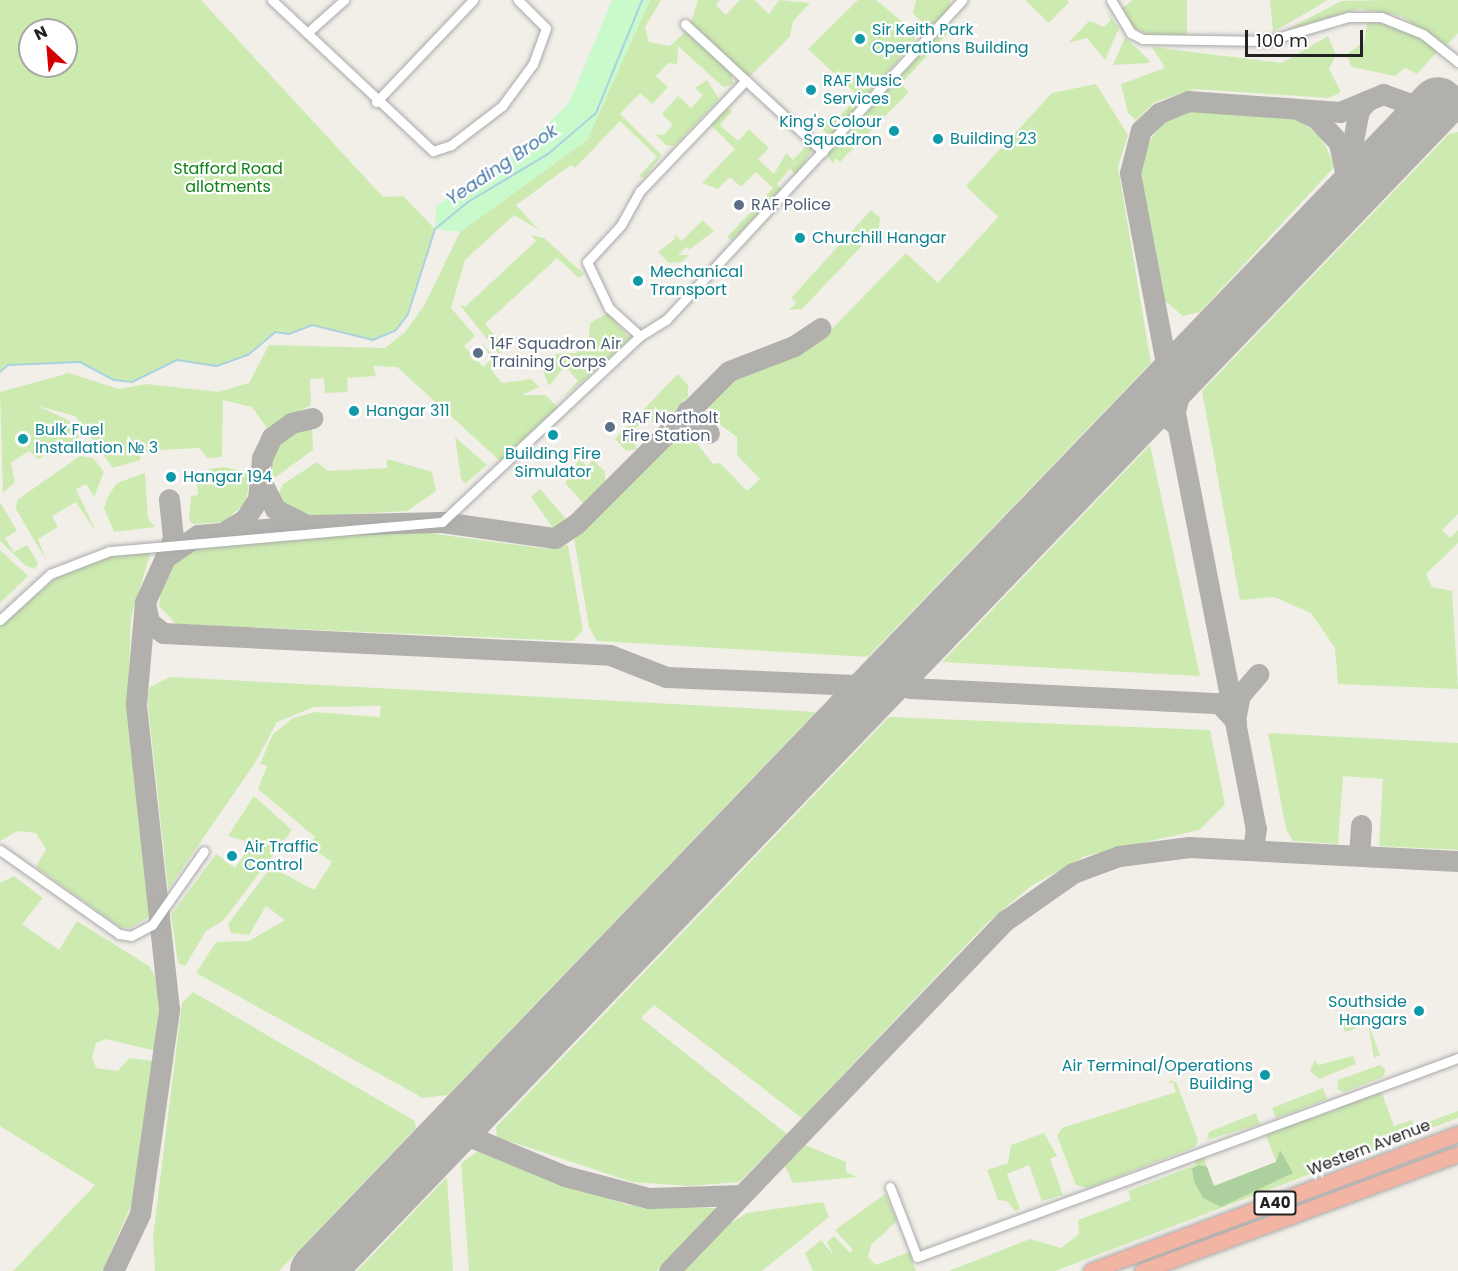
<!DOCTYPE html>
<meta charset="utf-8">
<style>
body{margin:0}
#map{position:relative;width:1458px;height:1271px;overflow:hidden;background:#f2efe9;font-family:Poppins,sans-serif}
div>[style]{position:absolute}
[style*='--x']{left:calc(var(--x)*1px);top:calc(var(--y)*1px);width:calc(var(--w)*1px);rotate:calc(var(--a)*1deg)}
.grass>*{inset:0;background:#cdebb0}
.forest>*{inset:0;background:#add19e}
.park>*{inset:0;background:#c8facc}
.stream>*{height:2px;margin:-1px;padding:0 1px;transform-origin:1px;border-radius:1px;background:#aad3df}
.taxiway>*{height:21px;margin:-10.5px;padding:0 10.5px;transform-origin:10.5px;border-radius:10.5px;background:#b1b0ac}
.runway>*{height:54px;margin:-27px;padding:0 27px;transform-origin:27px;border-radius:27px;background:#b1b0ac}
.roads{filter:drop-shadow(0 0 2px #a9a9a9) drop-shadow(0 0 2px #a9a9a9)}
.minor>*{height:9px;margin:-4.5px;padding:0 4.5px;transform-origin:4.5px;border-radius:4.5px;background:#fff}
.trunk>*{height:15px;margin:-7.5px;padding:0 7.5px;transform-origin:7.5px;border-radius:7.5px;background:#f2b4a3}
.dots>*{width:16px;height:16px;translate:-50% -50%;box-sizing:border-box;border:3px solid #fff;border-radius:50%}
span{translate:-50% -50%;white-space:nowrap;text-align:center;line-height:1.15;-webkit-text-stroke:4.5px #fff;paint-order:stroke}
.shield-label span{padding:2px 4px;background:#fff;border:2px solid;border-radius:4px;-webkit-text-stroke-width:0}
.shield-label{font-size:15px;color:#222;font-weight:700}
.culture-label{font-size:16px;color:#0d838f}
.left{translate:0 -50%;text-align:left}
.right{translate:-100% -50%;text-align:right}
.park-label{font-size:16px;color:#0c8416}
.service-label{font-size:16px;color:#4e5e75}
.street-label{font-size:16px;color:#222}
.water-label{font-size:18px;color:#4a7aab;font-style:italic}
.north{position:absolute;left:18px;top:18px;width:60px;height:60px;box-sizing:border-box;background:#fff;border:2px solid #a7a7a7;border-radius:50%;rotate:334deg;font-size:16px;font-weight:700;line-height:24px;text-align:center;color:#222}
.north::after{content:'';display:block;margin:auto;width:21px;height:27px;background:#d40000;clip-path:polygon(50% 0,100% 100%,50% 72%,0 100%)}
.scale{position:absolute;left:1245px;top:30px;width:118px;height:27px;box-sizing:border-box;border:3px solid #222;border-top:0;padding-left:8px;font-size:18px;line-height:21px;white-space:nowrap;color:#222;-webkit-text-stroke:4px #fff;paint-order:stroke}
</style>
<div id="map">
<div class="grass">
<i style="clip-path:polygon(evenodd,0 0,201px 0,383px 197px,403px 196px,435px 229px,408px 314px,396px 330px,373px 340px,312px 325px,289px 334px,275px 332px,248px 355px,217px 366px,177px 360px,132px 382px,114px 380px,80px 362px,8px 365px,0 372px,0 0,30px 30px,66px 30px,66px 66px,30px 66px,30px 30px)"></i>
<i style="clip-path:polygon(650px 0,661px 0,645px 27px,649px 42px,670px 46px,686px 31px,732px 74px,733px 84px,723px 87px,678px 46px,677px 64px,668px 63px,656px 76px,668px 87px,652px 104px,640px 93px,620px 114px,662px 155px,644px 178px,639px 176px,657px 157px,620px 121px,575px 168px,571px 165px,516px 205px,539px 230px,514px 215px,465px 260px,451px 308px,475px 336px,464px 346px,483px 367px,492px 359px,481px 342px,495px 358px,492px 371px,502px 383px,531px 379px,539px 387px,522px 395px,545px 395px,558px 407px,500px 461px,397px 367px,373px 366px,376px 376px,347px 378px,348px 392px,325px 393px,324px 378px,310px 379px,311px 405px,267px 428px,252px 407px,223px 400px,222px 457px,207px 458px,199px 448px,141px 451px,140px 460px,113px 468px,75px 416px,38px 406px,70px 421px,83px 444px,58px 453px,56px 449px,38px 459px,29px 451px,11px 463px,15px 482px,3px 493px,0 392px,69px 373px,119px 389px,146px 384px,218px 392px,249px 383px,269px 345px,385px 348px,405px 332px,424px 306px,460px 232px,587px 140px)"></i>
<i style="clip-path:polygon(698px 0,720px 0,716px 5px,726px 15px,740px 0,754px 0,769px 14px,779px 0,810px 3px,793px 21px,790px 37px,749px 77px,691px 23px)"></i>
<i style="clip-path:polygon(858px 0,876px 0,914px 31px,915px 41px,830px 137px,820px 127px,830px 116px,836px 120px,858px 96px,808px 49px)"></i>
<i style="clip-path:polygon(916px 0,950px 0,951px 7px,935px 25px,925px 26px,913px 13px)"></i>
<i style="clip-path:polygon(1025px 0,1067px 0,1069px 2px,1049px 23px)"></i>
<i style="clip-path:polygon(1133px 0,1187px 0,1187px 37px,1150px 35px,1134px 28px,1121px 9px)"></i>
<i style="clip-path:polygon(1270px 0,1328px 0,1273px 32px)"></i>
<i style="clip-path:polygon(1391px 0,1458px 0,1458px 33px,1446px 46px,1401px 16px,1360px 9px,1286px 30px,1341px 1px)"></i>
<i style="clip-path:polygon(1108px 13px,1119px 28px,1105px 60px,1087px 38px,1068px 43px,1089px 21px,1104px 27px,1111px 20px)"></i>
<i style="clip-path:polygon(1368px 20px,1409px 30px,1439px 50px,1417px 74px,1405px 68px,1395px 76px,1351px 67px,1347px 54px,1364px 42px)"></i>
<i style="clip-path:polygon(943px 30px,947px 34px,901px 84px,909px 92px,840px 162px,835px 158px,834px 164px,827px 155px)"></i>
<i style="clip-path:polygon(1328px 36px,1336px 55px,1329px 69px,1341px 92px,1329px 98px,1195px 89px,1155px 102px,1136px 120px,1128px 113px,1121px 84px,1165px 68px,1152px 47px,1282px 63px)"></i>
<i style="clip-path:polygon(1125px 37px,1150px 61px,1148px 63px,1113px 65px)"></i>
<i style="clip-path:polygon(707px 80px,719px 99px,674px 146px,666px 145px,655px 134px,663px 135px,673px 125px,662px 114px,678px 96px,691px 108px,703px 95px,695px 88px)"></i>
<i style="clip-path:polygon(1096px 84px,1128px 135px,1118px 167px,1151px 363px,868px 657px,597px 641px,589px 627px,574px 538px,679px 433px,688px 432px,713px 464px,720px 463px,747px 491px,760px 479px,737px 455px,737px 437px,706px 414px,708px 404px,746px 372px,816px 345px,906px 253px,938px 283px,998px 217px,966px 186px,1052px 93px)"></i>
<i style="clip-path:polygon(726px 108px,732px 111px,720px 125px,738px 141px,749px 129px,769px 148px,758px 159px,774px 174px,786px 153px,793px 160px,808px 144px,813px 149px,796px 174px,790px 169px,777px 184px,782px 190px,732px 240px,727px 237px,773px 188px,756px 172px,741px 187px,730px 177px,718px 189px,702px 183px,735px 149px,710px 124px)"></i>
<i style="clip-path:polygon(1192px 109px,1299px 120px,1321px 137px,1335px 166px,1200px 312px,1183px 316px,1165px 301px,1139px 162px,1159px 125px)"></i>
<i style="clip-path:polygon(1458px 132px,1458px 514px,1442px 530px,1450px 538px,1458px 530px,1458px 543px,1426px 574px,1432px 587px,1452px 591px,1458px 689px,1338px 684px,1335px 648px,1311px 613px,1274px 597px,1240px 600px,1202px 391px,1449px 134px)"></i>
<i style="clip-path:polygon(871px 210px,880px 218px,879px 228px,802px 309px,789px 310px,796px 303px,791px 298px)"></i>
<i style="clip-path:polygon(703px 220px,714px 231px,689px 250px,686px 247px,678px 255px,689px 255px,682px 262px,669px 263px,658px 252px,675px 239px,674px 234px,682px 241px)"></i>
<i style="clip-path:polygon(531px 235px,544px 238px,584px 274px,579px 278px,557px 258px,485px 324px,506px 348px,499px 354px,459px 304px,465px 307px,536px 241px)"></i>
<i style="clip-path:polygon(608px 313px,630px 339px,562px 399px,578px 381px,565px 366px,549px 386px,542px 368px,556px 354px,576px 353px,588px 342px,590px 323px)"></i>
<i style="clip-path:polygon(678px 374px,688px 385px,688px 397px,665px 420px,653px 422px,640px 414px,640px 424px,629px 434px,637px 449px,626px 451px,615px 439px)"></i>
<i style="clip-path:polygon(312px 423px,313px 450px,270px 481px,275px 449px,289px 433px)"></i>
<i style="clip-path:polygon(455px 437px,487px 465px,465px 484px,461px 479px)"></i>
<i style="clip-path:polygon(1150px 445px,1200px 676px,942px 662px)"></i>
<i style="clip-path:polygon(80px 456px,93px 458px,104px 472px,94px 497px,86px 484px,76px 489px,96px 532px,76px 502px,52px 516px,58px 527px,38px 539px,46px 560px,16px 509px,17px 500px)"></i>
<i style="clip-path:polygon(387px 459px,432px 472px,436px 491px,407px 511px,311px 516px,293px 511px,278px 496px,282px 485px,317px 462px,328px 471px,387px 468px)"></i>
<i style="clip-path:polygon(579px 459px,587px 466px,593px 460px,605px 472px,605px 483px,583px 503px,565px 483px)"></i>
<i style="clip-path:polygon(224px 467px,250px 473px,246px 503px,223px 522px,193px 524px,189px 520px,191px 496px,198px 495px,197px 481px,205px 479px,209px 469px)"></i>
<i style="clip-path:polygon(145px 473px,148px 518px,155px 527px,114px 532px,104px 508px,108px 496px,117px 483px)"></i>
<i style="clip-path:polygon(540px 489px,567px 520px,560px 526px,553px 528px,531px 497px)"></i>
<i style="clip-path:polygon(0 502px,17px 531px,5px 538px,14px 552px,27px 545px,38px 563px,35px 569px,26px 566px,0 541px)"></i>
<i style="clip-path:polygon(407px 530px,548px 549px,568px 545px,583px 630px,573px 641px,176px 624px,159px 606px,162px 583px,170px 569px,200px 544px)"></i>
<i style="clip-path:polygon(152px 548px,131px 618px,128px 707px,153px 914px,130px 928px,120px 927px,36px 867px,46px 849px,36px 833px,18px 831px,0 841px,0 627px,57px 577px,111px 556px)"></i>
<i style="clip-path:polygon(0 550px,28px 576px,0 603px)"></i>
<i style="clip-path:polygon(170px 677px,491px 694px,816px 712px,448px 1095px,423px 1098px,196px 973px,216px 942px,249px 941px,285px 920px,266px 906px,249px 935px,231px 933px,228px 924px,271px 867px,314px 890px,332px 862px,309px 846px,315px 837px,258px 789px,267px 766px,260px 764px,273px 734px,293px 718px,315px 712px,380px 717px,381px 706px,314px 707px,277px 722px,255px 763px,168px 889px,147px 697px,150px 687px)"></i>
<i style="clip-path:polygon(889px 717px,1210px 730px,1225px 804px,1199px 830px,1085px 856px,1031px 886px,986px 924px,802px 1118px,654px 1005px,641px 1018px,787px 1134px,739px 1182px,689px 1186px,632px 1182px,497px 1137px,496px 1127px)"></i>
<i style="clip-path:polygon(1268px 733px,1458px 743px,1458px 850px,1379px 846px,1383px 779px,1343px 776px,1338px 844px,1293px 841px,1286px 829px)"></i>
<i style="clip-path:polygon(254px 796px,292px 830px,223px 921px,206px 931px,185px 966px,178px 963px,171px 915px,216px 854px,235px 868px,244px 855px,245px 841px,228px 836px)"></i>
<i style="clip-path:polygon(14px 876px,43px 898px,22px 924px,59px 950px,77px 921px,149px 966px,160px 984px,156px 1051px,106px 1039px,96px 1043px,92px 1058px,96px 1068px,118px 1071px,129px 1058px,154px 1061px,137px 1193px,102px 1271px,13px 1271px,95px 1185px,0 1126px,0 883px)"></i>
<i style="clip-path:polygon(193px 992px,415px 1121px,416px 1128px,279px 1271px,155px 1271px,153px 1237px,182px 1003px)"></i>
<i style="clip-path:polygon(1364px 1012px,1380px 1055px,1374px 1058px,1368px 1024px,1345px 1032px,1340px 1018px)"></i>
<i style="clip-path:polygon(1353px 1056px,1356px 1064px,1319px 1079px,1310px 1071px,1315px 1059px,1318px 1065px)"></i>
<i style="clip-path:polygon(1380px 1065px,1386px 1070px,1383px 1077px,1344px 1092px,1337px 1089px,1338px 1080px)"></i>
<i style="clip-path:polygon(1172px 1080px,1177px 1084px,1198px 1140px,1195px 1147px,1088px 1188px,1076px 1185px,1057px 1136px,1062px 1128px,1176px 1092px,1173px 1082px,1167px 1084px)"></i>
<i style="clip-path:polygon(1323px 1088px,1327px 1099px,1276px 1118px,1272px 1108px)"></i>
<i style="clip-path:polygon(1381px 1091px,1394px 1126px,1412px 1120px,1415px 1127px,1458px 1111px,1458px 1118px,1055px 1271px,949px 1271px,1030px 1239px,1061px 1248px,1079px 1234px,1078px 1220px,1131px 1200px,1128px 1191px,1196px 1165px,1194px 1157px,1202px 1154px,1214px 1186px,1276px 1162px,1264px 1131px,1305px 1115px,1308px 1120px,1338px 1109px,1336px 1103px)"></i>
<i style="clip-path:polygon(1256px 1113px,1260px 1124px,1207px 1140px,1209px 1132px)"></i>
<i style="clip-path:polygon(1044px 1133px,1057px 1156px,1050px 1159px,1063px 1195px,1042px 1201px,1029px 1165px,1007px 1174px,1020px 1209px,1015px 1211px,1007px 1201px,998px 1200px,987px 1170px,1008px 1163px,1011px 1145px)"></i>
<i style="clip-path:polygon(803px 1144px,846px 1162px,846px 1172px,857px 1177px,793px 1183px,785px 1166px)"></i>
<i style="clip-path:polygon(480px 1150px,628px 1205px,716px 1208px,657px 1271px,469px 1271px,461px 1163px)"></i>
<i style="clip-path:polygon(447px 1177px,453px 1271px,357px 1271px)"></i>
<i style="clip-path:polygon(885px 1194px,897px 1221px,871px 1245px,868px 1257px,876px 1265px,909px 1252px,916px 1271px,813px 1271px,805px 1253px,821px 1240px,834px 1256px,827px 1242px,834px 1236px,850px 1253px,853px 1250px,835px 1230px)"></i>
<i style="clip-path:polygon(823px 1202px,829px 1217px,762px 1271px,682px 1271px,726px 1226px,747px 1213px)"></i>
</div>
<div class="forest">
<i style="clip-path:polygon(1280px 1150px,1293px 1173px,1221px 1207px,1203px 1198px,1194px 1181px,1192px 1169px,1199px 1165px,1207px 1167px,1214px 1186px,1276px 1162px)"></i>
</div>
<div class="park">
<i style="clip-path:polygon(612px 0,650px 0,587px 140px,460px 232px,435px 229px,436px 206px,518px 153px,569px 103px)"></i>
</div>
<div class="stream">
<i style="--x:0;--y:372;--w:11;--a:-41"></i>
<i style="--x:8;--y:365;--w:72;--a:-2.4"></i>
<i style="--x:80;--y:362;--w:38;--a:28"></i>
<i style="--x:114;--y:380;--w:18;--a:6"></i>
<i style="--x:132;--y:382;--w:50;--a:-26.1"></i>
<i style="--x:177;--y:360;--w:40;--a:8.5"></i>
<i style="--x:217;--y:366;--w:33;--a:-20"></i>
<i style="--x:248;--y:355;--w:35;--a:-40"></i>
<i style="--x:275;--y:332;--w:14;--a:8"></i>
<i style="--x:289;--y:334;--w:25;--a:-21"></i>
<i style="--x:312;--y:325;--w:63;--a:13.8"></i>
<i style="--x:373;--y:340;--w:25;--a:-23"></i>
<i style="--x:396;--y:330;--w:20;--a:-53"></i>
<i style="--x:408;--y:314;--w:89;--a:-72.4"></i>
<i style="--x:435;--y:229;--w:43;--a:-39.3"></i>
<i style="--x:468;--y:202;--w:93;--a:-31"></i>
<i style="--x:548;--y:154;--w:63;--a:-40.5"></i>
<i style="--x:596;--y:113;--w:122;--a:-67.8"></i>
</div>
<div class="taxiway">
<i style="--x:1301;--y:111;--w:17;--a:25"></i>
<i style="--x:1316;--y:118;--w:34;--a:47"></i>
<i style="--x:1339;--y:143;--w:33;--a:78"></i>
<i style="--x:1346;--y:175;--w:38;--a:104"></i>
<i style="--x:1348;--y:167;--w:58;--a:-79.1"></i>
<i style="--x:1359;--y:110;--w:13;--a:-48"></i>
<i style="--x:1207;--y:347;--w:38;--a:129"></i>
<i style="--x:1183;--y:377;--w:37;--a:103"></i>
<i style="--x:1175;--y:413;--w:423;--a:79"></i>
<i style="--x:1256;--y:828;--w:22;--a:98"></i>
<i style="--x:1158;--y:398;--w:26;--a:-67"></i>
<i style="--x:1168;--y:374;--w:205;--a:-100.7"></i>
<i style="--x:1130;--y:173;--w:44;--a:-75.7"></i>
<i style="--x:1141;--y:130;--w:25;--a:-43"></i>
<i style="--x:1159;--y:113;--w:31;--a:-22"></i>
<i style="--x:1188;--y:101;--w:152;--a:4.1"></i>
<i style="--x:1340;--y:112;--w:47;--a:-22.7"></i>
<i style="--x:1383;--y:94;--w:27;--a:20"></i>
<i style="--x:1408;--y:103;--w:18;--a:68"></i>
<i style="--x:1415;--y:120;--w:13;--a:108"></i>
<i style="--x:687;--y:411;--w:31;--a:45"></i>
<i style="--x:1131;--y:426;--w:31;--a:-27"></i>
<i style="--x:1159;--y:412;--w:22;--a:36"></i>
<i style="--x:261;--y:481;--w:31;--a:63"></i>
<i style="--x:275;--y:509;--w:34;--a:27"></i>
<i style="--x:227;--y:530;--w:21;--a:-31"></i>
<i style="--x:245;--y:519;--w:24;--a:-57"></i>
<i style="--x:258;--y:499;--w:41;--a:-84.4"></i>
<i style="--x:262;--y:458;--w:23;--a:-65"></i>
<i style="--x:272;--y:437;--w:24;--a:-36"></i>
<i style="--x:291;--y:423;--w:22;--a:-13"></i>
<i style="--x:165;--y:558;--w:22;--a:-68"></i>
<i style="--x:173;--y:538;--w:39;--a:-96"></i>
<i style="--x:145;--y:603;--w:19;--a:78"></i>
<i style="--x:149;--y:622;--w:18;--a:38"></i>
<i style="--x:163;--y:633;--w:448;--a:2.8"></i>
<i style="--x:610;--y:655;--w:60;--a:21.4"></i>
<i style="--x:666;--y:677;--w:188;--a:2.4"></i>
<i style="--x:854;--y:685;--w:37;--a:-19"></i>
<i style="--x:889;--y:673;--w:33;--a:-41"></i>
<i style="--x:904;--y:661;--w:15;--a:110"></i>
<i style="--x:899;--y:675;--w:16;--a:52"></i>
<i style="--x:909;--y:688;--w:310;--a:2.8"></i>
<i style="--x:1219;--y:703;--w:25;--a:47"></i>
<i style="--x:863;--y:706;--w:23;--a:-40"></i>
<i style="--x:881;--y:691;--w:18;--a:-13"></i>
<i style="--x:1236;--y:715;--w:20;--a:-79"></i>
<i style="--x:1240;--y:695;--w:28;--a:-49"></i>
<i style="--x:1359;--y:855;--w:30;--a:-86"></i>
<i style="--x:475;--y:1106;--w:18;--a:106"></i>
<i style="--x:470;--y:1123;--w:17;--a:69"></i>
<i style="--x:476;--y:1139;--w:96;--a:22.6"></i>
<i style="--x:565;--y:1176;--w:87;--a:14.7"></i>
<i style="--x:649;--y:1198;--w:93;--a:-1.8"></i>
<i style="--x:113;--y:1271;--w:63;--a:-64.7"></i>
<i style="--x:140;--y:1214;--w:207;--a:-81.9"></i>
<i style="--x:169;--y:1009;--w:308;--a:-96.2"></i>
<i style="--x:136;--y:703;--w:101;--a:-84.9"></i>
<i style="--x:145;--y:602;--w:48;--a:-65.6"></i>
<i style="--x:165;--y:558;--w:40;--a:-34.9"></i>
<i style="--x:198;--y:535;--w:114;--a:-5"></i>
<i style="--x:312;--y:525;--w:130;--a:-1.3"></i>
<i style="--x:442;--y:522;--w:114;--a:8.1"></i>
<i style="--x:555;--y:538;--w:25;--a:-34"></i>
<i style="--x:576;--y:524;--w:216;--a:-45"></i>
<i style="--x:729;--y:371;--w:70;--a:-21"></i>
<i style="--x:794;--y:346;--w:32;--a:-34"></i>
<i style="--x:669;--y:1271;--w:487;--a:-46.2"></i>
<i style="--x:1006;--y:920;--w:82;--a:-35"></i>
<i style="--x:1073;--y:873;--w:49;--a:-20.3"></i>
<i style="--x:1119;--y:856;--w:71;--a:-7.3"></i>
<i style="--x:1189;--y:847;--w:269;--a:3"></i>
</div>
<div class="runway">
<i style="--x:317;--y:1271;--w:1618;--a:-46.15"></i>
</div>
<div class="roads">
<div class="minor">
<i style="--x:272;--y:0;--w:221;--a:43.2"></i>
<i style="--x:433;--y:151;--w:19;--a:-18"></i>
<i style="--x:451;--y:145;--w:64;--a:-37.4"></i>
<i style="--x:502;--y:106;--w:52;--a:-53.6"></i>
<i style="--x:533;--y:64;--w:38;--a:-70"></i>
<i style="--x:546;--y:28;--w:40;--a:-135"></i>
<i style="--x:1111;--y:0;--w:39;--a:59"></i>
<i style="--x:1131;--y:33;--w:13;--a:27"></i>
<i style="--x:1143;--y:39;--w:124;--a:0.9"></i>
<i style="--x:1267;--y:41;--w:84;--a:-16.5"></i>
<i style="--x:1348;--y:17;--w:33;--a:0"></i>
<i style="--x:1381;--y:17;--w:45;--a:22"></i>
<i style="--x:1423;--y:34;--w:45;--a:38.7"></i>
<i style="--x:685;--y:24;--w:188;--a:42.8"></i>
<i style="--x:307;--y:33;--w:50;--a:-41.7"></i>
<i style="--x:376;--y:102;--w:141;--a:-46.4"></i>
<i style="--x:640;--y:336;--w:42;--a:-137.9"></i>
<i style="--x:609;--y:308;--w:51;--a:-115.6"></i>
<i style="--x:587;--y:262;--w:50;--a:-47.4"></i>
<i style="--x:621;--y:225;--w:39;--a:-61"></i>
<i style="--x:640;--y:191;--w:153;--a:-46.3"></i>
<i style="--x:0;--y:620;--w:68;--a:-42.6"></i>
<i style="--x:50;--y:574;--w:64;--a:-21"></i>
<i style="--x:110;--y:551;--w:333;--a:-5"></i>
<i style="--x:442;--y:522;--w:272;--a:-43.2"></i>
<i style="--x:640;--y:336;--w:31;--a:-32"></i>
<i style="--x:666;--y:320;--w:436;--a:-47.2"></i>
<i style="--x:0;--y:850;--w:146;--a:35.2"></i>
<i style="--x:119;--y:934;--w:12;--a:9"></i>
<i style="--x:131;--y:936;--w:24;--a:-28"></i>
<i style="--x:152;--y:925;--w:90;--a:-54.9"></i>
<i style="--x:890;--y:1187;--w:75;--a:68.9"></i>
<i style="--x:917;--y:1257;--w:576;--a:-20.2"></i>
</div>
<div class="trunk">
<i style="--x:1091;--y:1271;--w:392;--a:-20.5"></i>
<i style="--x:1142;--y:1271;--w:337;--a:-20.3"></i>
</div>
</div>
<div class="dots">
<i style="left:860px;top:39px;background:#0f9aa8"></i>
<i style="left:811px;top:90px;background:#0f9aa8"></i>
<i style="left:894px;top:131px;background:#0f9aa8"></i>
<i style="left:938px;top:139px;background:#0f9aa8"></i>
<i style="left:739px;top:205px;background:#5c6f8a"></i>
<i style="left:800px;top:238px;background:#0f9aa8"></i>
<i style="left:638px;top:281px;background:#0f9aa8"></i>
<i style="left:478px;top:353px;background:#5c6f8a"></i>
<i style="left:354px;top:411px;background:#0f9aa8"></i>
<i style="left:610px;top:427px;background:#5c6f8a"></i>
<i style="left:553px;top:435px;background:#0f9aa8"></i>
<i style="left:23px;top:439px;background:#0f9aa8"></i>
<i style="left:171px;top:477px;background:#0f9aa8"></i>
<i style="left:232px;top:856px;background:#0f9aa8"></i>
<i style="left:1419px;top:1011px;background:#0f9aa8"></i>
<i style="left:1265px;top:1075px;background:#0f9aa8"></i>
</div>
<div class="shield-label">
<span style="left:1275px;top:1203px">A40</span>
</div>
<div class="culture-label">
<span class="left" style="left:872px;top:39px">Sir Keith Park<br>Operations Building</span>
<span class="left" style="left:823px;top:90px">RAF Music<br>Services</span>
<span class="right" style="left:882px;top:131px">King's Colour<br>Squadron</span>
<span class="left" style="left:950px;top:139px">Building 23</span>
<span class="left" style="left:812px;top:238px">Churchill Hangar</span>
<span class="left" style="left:650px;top:281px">Mechanical<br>Transport</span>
<span class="left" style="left:366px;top:411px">Hangar 311</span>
<span class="left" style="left:35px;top:439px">Bulk Fuel<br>Installation № 3</span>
<span style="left:553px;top:463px">Building Fire<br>Simulator</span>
<span class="left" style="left:183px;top:477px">Hangar 194</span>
<span class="left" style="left:244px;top:856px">Air Traffic<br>Control</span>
<span class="right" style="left:1407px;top:1011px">Southside<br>Hangars</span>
<span class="right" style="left:1253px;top:1075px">Air Terminal/Operations<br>Building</span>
</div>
<div class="park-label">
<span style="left:228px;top:178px">Stafford Road<br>allotments</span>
</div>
<div class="service-label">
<span class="left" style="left:751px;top:205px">RAF Police</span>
<span class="left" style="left:490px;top:353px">14F Squadron Air<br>Training Corps</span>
<span class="left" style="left:622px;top:427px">RAF Northolt<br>Fire Station</span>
</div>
<div class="street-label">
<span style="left:1369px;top:1148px;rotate:-21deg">Western Avenue</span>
</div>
<div class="water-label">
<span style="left:502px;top:165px;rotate:-34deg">Yeading Brook</span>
</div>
<div class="north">N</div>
<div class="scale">100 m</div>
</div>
